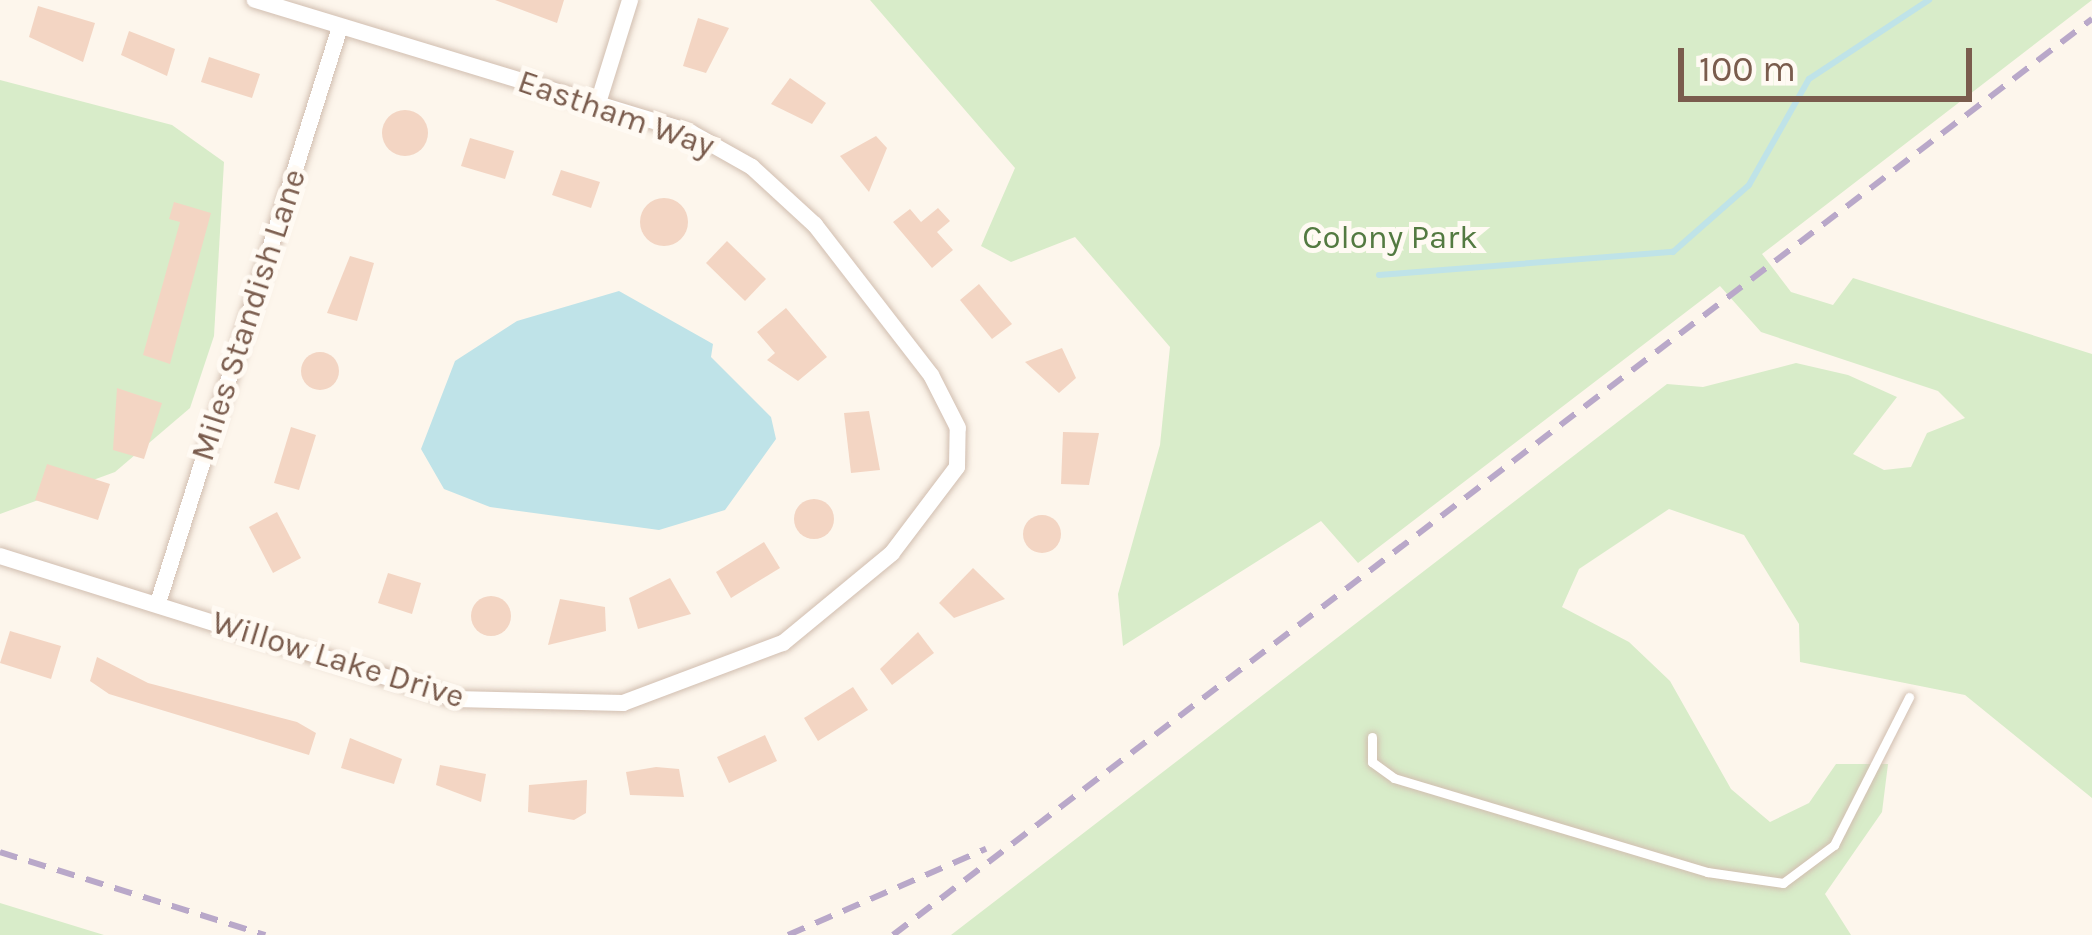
<!DOCTYPE html>
<style>
body{margin:0}
#map{position:relative;width:2092px;height:935px;overflow:hidden;background:#fdf6ec;font-family:Karla,sans-serif}
div>[style]{position:absolute}
[style*='--x']{left:calc(var(--x)*1px);top:calc(var(--y)*1px);width:calc(var(--w)*1px);rotate:calc(var(--a)*1deg)}
.green>*{inset:0;background:#d8ecc9}
.water>*{inset:0;background:#bfe3e8}
.stream>*{height:6px;margin:-3px;padding:0 3px;transform-origin:3px;border-radius:3px;background:#bfe3e8}
.building>*{inset:0;background:#f3d5c3}
.round{border-radius:50%}
.roads{filter:drop-shadow(0 0 3px #d1beb0) drop-shadow(0 0 3px #d1beb0)}
.lane>*{height:9px;margin:-4.5px;padding:0 4.5px;transform-origin:4.5px;border-radius:4.5px;background:#fff}
.street>*{height:16px;margin:-8px;padding:0 8px;transform-origin:8px;border-radius:8px;background:#fff}
.rail>*{height:6px;margin-top:-3px;transform-origin:0;background:repeating-linear-gradient(90deg,#b9a8c9 0 18px,transparent 0 30px)}
span{translate:-50% -50%;white-space:nowrap;text-align:center;line-height:1.15;-webkit-text-stroke:10px #fffaf3;paint-order:stroke}
.street-label{font-size:33px;color:#7a5c4d}
.park-label{font-size:33px;color:#537a41}
.scale{position:absolute;left:1678px;top:48px;width:294px;height:54px;box-sizing:border-box;border:6px solid #7a5c4d;border-top:0;padding-left:15px;font-size:36px;line-height:42px;white-space:nowrap;color:#7a5c4d;-webkit-text-stroke:9px #fffaf3;paint-order:stroke}
</style>
<div id="map">
<div class="green">
<i style="clip-path:polygon(870px 0,2092px 0,1762px 254px,1791px 292px,1833px 305px,1853px 278px,2092px 354px,2092px 798px,1965px 695px,1800px 662px,1799px 624px,1744px 535px,1669px 509px,1579px 569px,1562px 607px,1629px 642px,1670px 681px,1731px 789px,1770px 822px,1809px 803px,1836px 764px,1888px 764px,1882px 812px,1825px 894px,1851px 935px,951px 935px,1667px 384px,1703px 387px,1796px 363px,1848px 375px,1897px 397px,1853px 454px,1884px 470px,1911px 467px,1927px 433px,1965px 418px,1938px 391px,1761px 332px,1720px 286px,1358px 563px,1321px 521px,1123px 646px,1118px 594px,1160px 445px,1170px 347px,1075px 237px,1011px 262px,981px 246px,1015px 168px)"></i>
<i style="clip-path:polygon(0 80px,172px 125px,224px 162px,214px 336px,190px 408px,115px 472px,0 514px)"></i>
<i style="clip-path:polygon(0 903px,104px 935px,0 935px)"></i>
</div>
<div class="water">
<i style="clip-path:polygon(619px 291px,713px 344px,711px 357px,771px 417px,776px 439px,725px 510px,659px 530px,490px 507px,444px 489px,421px 449px,455px 361px,517px 321px)"></i>
</div>
<div class="stream">
<i style="--x:1379;--y:275;--w:295;--a:-4.5"></i>
<i style="--x:1673;--y:252;--w:101;--a:-41.4"></i>
<i style="--x:1749;--y:185;--w:122;--a:-60.5"></i>
<i style="--x:1809;--y:79;--w:144;--a:-33.4"></i>
</div>
<div class="building">
<i style="clip-path:polygon(495px 0,564px 0,557px 23px)"></i>
<i style="clip-path:polygon(38px 6px,95px 23px,83px 62px,29px 37px)"></i>
<i style="clip-path:polygon(698px 18px,729px 28px,706px 73px,683px 66px)"></i>
<i style="clip-path:polygon(129px 31px,175px 49px,167px 76px,121px 55px)"></i>
<i style="clip-path:polygon(209px 57px,260px 74px,252px 98px,201px 82px)"></i>
<i style="clip-path:polygon(790px 78px,826px 103px,812px 124px,771px 104px)"></i>
<i class="round" style="left:382px;top:110px;width:46px;height:46px"></i>
<i style="clip-path:polygon(876px 136px,887px 148px,869px 192px,840px 156px)"></i>
<i style="clip-path:polygon(470px 138px,514px 151px,505px 179px,461px 166px)"></i>
<i style="clip-path:polygon(561px 170px,600px 182px,591px 208px,552px 195px)"></i>
<i class="round" style="left:640px;top:198px;width:48px;height:48px"></i>
<i style="clip-path:polygon(174px 202px,211px 213px,170px 364px,143px 355px,180px 222px,169px 219px)"></i>
<i style="clip-path:polygon(938px 208px,950px 221px,937px 232px,953px 250px,932px 268px,893px 222px,910px 209px,921px 222px)"></i>
<i style="clip-path:polygon(727px 241px,766px 279px,745px 301px,706px 263px)"></i>
<i style="clip-path:polygon(350px 256px,374px 263px,357px 321px,327px 313px)"></i>
<i style="clip-path:polygon(979px 284px,1012px 324px,992px 339px,960px 300px)"></i>
<i style="clip-path:polygon(786px 308px,827px 357px,798px 381px,767px 360px,775px 353px,757px 332px)"></i>
<i style="clip-path:polygon(1062px 348px,1076px 378px,1059px 393px,1025px 362px)"></i>
<i class="round" style="left:301px;top:352px;width:38px;height:38px"></i>
<i style="clip-path:polygon(117px 388px,162px 403px,144px 459px,113px 450px)"></i>
<i style="clip-path:polygon(869px 411px,880px 470px,851px 473px,844px 413px)"></i>
<i style="clip-path:polygon(291px 427px,316px 435px,299px 490px,274px 483px)"></i>
<i style="clip-path:polygon(1063px 432px,1099px 433px,1089px 485px,1061px 484px)"></i>
<i style="clip-path:polygon(47px 464px,110px 484px,98px 520px,35px 500px)"></i>
<i class="round" style="left:794px;top:499px;width:40px;height:40px"></i>
<i style="clip-path:polygon(277px 512px,301px 558px,273px 573px,249px 527px)"></i>
<i class="round" style="left:1023px;top:515px;width:38px;height:38px"></i>
<i style="clip-path:polygon(764px 542px,780px 568px,731px 598px,716px 572px)"></i>
<i style="clip-path:polygon(973px 568px,1005px 599px,954px 618px,939px 603px)"></i>
<i style="clip-path:polygon(388px 573px,421px 583px,412px 614px,378px 603px)"></i>
<i style="clip-path:polygon(670px 578px,691px 614px,638px 629px,629px 598px)"></i>
<i class="round" style="left:471px;top:596px;width:40px;height:40px"></i>
<i style="clip-path:polygon(560px 599px,605px 607px,606px 631px,548px 645px)"></i>
<i style="clip-path:polygon(10px 631px,61px 646px,51px 679px,0 663px)"></i>
<i style="clip-path:polygon(918px 632px,934px 653px,892px 685px,880px 669px)"></i>
<i style="clip-path:polygon(97px 657px,148px 683px,297px 722px,316px 733px,309px 755px,109px 694px,90px 681px)"></i>
<i style="clip-path:polygon(853px 687px,868px 710px,818px 741px,804px 718px)"></i>
<i style="clip-path:polygon(765px 735px,777px 761px,729px 783px,717px 757px)"></i>
<i style="clip-path:polygon(350px 738px,402px 759px,394px 784px,341px 768px)"></i>
<i style="clip-path:polygon(440px 765px,486px 774px,481px 802px,436px 785px)"></i>
<i style="clip-path:polygon(656px 767px,679px 769px,684px 797px,630px 795px,626px 772px)"></i>
<i style="clip-path:polygon(587px 780px,586px 813px,574px 820px,528px 812px,529px 785px)"></i>
</div>
<div class="roads">
<div class="lane">
<i style="--x:1372;--y:737;--w:25;--a:90"></i>
<i style="--x:1372;--y:762;--w:27;--a:36"></i>
<i style="--x:1394;--y:778;--w:327;--a:16.7"></i>
<i style="--x:1707;--y:872;--w:77;--a:8.2"></i>
<i style="--x:1783;--y:883;--w:64;--a:-36.7"></i>
<i style="--x:1834;--y:845;--w:166;--a:-63.1"></i>
</div>
<div class="street">
<i style="--x:598;--y:103;--w:108;--a:-72.7"></i>
<i style="--x:0;--y:556;--w:477;--a:17.4"></i>
<i style="--x:455;--y:699;--w:168;--a:1.4"></i>
<i style="--x:623;--y:703;--w:171;--a:-20.6"></i>
<i style="--x:783;--y:643;--w:141;--a:-39.5"></i>
<i style="--x:892;--y:553;--w:108;--a:-52.9"></i>
<i style="--x:957;--y:467;--w:39;--a:-89"></i>
<i style="--x:958;--y:428;--w:59;--a:-117"></i>
<i style="--x:931;--y:375;--w:190;--a:-127.7"></i>
<i style="--x:815;--y:225;--w:86;--a:-137.4"></i>
<i style="--x:752;--y:167;--w:71;--a:-150.6"></i>
<i style="--x:690;--y:132;--w:455;--a:-163.1"></i>
<i style="--x:158;--y:603;--w:604;--a:-72.46"></i>
</div>
</div>
<div class="rail">
<i style="--x:0;--y:852;--w:278;--a:17.4"></i>
<i style="--x:788;--y:935;--w:216;--a:-23.5"></i>
<i style="--x:893;--y:935;--w:1509;--a:-37.38"></i>
</div>
<div class="street-label">
<span style="left:616px;top:114px;rotate:19deg">Eastham Way</span>
<span style="left:249px;top:315px;rotate:-72deg">Miles Standish Lane</span>
<span style="left:338px;top:660px;rotate:17deg">Willow Lake Drive</span>
</div>
<div class="park-label">
<span style="left:1390px;top:238px">Colony Park</span>
</div>
<div class="scale">100 m</div>
</div>
